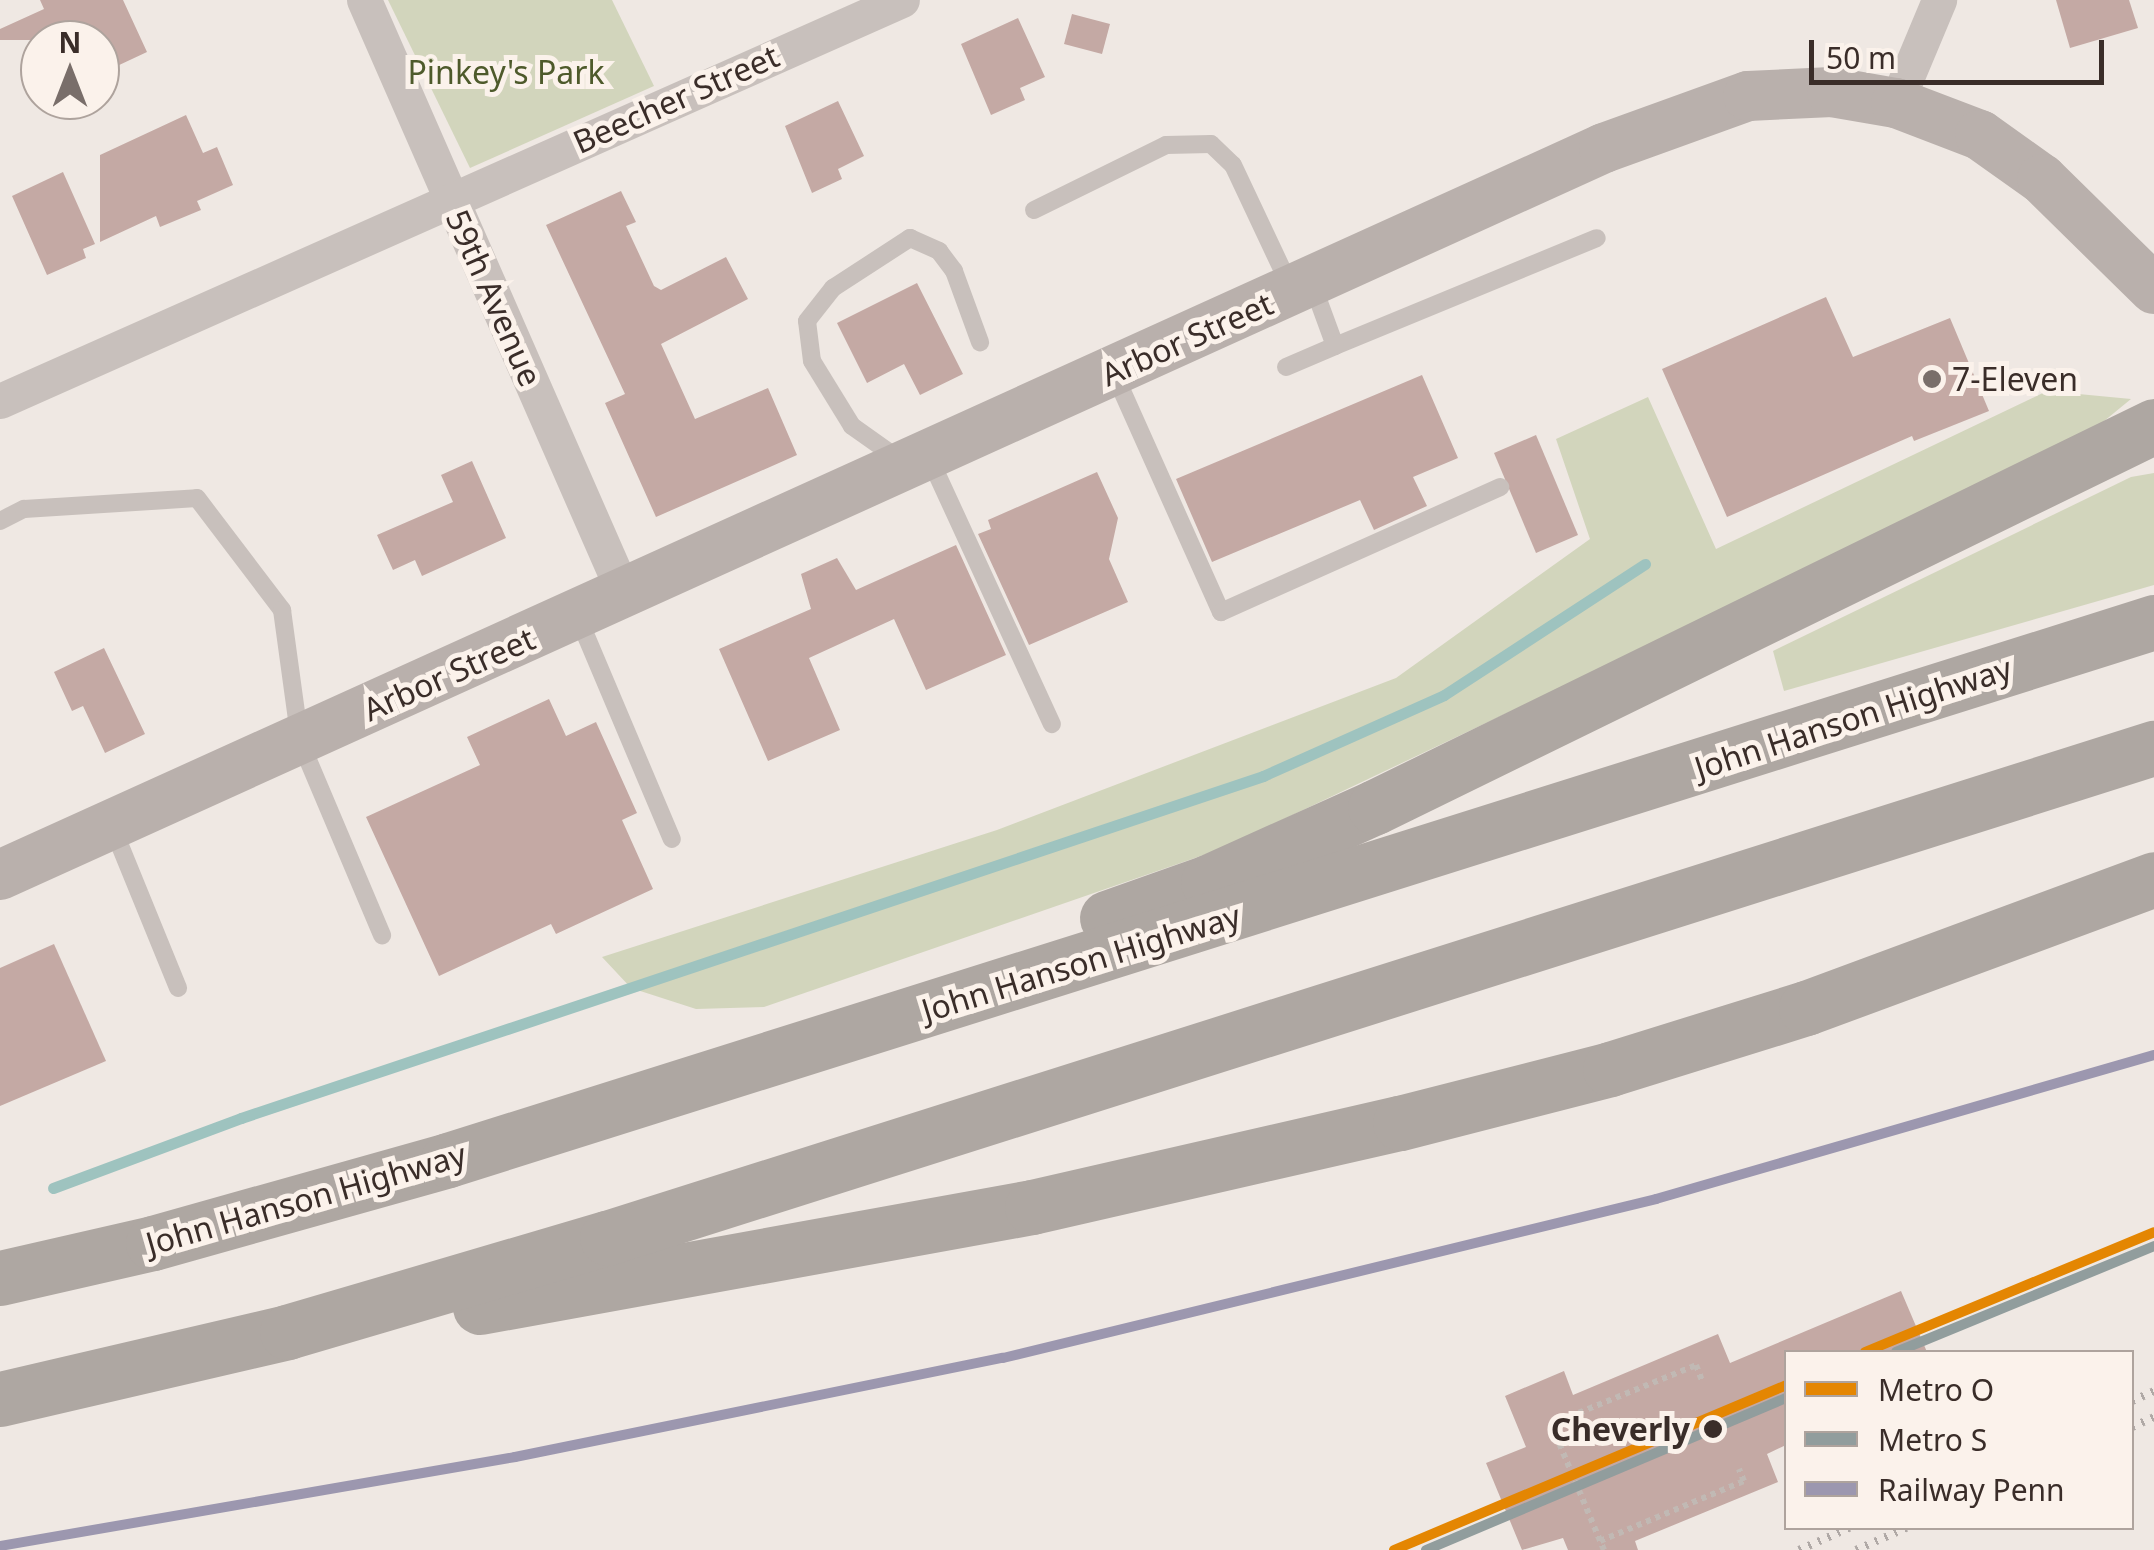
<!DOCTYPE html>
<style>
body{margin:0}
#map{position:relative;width:2154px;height:1550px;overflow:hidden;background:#efe8e3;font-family:"Noto Sans",sans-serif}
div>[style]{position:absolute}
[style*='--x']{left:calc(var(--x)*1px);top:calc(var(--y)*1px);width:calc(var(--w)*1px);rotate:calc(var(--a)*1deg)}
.green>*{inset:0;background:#d2d5bc}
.stream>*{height:11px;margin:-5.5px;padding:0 5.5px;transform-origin:5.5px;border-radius:5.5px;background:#9ec3bf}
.building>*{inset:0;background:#c4a9a4}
.path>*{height:6px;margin-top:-3px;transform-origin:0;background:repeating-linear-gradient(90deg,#c1b9b4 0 5px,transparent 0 10px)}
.lane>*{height:18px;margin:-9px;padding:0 9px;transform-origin:9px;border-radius:9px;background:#c8c0bc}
.street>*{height:35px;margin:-17.5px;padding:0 17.5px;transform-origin:17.5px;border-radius:17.5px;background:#c8c0bc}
.secondary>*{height:50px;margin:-25px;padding:0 25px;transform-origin:25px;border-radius:25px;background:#b9b0ac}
.highway>*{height:55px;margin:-27.5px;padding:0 27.5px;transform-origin:27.5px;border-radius:27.5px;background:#aea7a2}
.rail>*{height:8px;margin-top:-4px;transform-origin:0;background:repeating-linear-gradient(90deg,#b0a9a6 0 2.5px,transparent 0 10.5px)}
.rail-1>*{height:10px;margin:-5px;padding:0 5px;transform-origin:5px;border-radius:5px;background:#9c97af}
.metro-1>*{height:10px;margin:-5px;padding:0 5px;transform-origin:5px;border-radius:5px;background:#e48602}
.metro-2>*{height:10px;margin:-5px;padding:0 5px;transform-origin:5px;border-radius:5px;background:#919d9d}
.dots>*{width:28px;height:28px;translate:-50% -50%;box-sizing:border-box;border:5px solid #fbf2eb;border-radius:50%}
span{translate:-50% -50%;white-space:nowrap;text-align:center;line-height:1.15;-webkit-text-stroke:10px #fbf2eb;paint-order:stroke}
.park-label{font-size:32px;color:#4e5a2b}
.street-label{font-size:32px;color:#3a2d29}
.poi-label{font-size:32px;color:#3a2d29}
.left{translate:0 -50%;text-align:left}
.stop-label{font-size:32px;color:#3a2d29;font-weight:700}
.right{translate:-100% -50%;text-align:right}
.legend{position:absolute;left:1784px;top:1350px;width:350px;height:180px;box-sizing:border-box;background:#fbf2eb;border:2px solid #aea39d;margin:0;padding:12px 18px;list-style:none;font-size:30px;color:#3a2d29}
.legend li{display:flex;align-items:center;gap:20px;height:50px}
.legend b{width:50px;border:2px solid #aea39d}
.north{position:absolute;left:20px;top:20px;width:100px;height:100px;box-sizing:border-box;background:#fbf2eb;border:2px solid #aea39d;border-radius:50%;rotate:0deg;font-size:28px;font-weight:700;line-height:40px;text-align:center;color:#3a2d29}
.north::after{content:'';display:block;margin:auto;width:35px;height:45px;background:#796e6a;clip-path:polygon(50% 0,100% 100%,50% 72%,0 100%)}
.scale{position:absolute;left:1809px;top:40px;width:295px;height:45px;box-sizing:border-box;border:5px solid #3a2d29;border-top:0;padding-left:12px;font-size:30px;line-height:35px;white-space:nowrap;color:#3a2d29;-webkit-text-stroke:8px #fbf2eb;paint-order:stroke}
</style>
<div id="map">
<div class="green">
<i style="clip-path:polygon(388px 0,612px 0,654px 86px,470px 168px)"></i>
<i style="clip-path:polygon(2047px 391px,2131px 399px,2081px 440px,1221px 849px,764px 1007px,696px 1009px,631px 988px,602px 957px,997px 830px,1396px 678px,1590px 539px,1556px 439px,1648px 397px,1716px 549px)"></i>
<i style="clip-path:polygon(2154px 473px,2154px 585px,1784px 691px,1773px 651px,2131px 477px)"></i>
</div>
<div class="stream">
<i style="--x:53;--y:1188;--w:201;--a:-20.4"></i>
<i style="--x:241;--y:1118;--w:1078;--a:-18.5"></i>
<i style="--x:1263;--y:776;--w:198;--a:-24.1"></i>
<i style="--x:1444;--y:695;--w:240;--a:-33.1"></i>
</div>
<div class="building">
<i style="clip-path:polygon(40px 0,123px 0,147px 52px,100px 74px,100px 40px,0 40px,0 29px,44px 9px)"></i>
<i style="clip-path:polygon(2056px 0,2129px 0,2138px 28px,2070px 48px)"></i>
<i style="clip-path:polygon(1072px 14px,1110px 24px,1102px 54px,1064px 44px)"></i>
<i style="clip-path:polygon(1018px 18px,1045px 77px,1020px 88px,1025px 100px,991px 115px,961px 44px)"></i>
<i style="clip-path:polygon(838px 101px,864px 156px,838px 169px,842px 179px,812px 193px,785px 126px)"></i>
<i style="clip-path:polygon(186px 115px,203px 153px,217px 147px,233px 185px,197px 201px,201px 210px,160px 227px,156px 216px,100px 242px,100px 155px)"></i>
<i style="clip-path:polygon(63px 172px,95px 244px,83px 249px,86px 258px,47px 275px,12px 196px)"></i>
<i style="clip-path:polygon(621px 191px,636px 222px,626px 226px,654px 286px,661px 290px,726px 257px,748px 299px,661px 344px,695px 419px,768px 388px,797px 455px,656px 517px,605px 403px,625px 394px,546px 225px)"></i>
<i style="clip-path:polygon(917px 283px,963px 374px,920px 395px,904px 364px,867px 383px,837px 323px)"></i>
<i style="clip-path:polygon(1826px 297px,1853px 357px,1950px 318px,1989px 411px,1914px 441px,1912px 436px,1727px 517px,1662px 369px)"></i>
<i style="clip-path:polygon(1422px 375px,1458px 458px,1413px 477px,1427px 506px,1374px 530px,1360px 500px,1212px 562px,1176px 479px)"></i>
<i style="clip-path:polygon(1536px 435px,1578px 535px,1536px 553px,1494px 453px)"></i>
<i style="clip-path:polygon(472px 461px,506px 538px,422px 576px,415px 560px,393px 570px,377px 535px,453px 502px,441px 475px)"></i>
<i style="clip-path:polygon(1097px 472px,1118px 518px,1109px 559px,1128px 602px,1029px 645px,978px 534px,991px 529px,988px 520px)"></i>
<i style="clip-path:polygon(956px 545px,1006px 655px,926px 690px,894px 619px,809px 658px,840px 730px,768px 761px,719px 649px,811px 609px,801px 574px,837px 558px,856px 590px)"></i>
<i style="clip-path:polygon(104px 648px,145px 734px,105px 753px,83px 706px,72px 711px,54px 672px)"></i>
<i style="clip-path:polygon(549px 699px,566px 736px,596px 722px,637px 813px,622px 820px,653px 889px,556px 934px,551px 924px,439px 976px,366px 817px,480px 765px,467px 737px)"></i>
<i style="clip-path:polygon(54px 944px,106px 1061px,0 1106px,0 968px)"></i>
<i style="clip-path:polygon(1901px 1291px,1927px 1352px,1786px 1352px,1786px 1445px,1767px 1454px,1778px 1482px,1635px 1541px,1638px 1550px,1568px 1550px,1563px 1538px,1522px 1550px,1486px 1463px,1526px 1447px,1505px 1396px,1564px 1371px,1573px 1395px,1718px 1334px,1730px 1363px)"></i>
</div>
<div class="path">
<i style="--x:1600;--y:1541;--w:156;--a:-22.6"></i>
<i style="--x:1744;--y:1481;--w:13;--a:-113"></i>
<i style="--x:1604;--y:1550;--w:137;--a:-112.8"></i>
<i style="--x:1551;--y:1424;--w:157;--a:-22.1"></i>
<i style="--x:1696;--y:1365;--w:17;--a:69"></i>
</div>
<div class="lane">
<i style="--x:1034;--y:210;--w:147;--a:-26.2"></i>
<i style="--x:1166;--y:145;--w:45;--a:-1.3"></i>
<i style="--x:1211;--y:144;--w:30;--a:44"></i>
<i style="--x:1233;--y:165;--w:134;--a:64.8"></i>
<i style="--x:1312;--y:283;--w:67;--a:69.9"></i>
<i style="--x:1335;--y:346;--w:283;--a:-22.4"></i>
<i style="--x:1286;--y:367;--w:53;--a:-23.2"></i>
<i style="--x:1114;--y:373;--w:262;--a:65.9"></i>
<i style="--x:1221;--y:612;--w:306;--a:-24.1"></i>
<i style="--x:929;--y:457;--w:294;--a:65.3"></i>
<i style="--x:900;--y:460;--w:59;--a:-144.7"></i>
<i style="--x:852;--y:426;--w:76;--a:-121.6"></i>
<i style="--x:812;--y:361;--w:40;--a:-97.1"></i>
<i style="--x:807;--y:321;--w:42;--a:-51.8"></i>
<i style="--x:833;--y:288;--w:92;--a:-33"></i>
<i style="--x:910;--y:238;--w:32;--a:24"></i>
<i style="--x:939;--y:251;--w:25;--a:53"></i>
<i style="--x:954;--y:271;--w:76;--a:69.9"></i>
<i style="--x:0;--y:521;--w:27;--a:-27"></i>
<i style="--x:24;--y:509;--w:173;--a:-3.6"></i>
<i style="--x:197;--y:498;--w:141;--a:52.8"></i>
<i style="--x:282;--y:610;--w:132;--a:82.2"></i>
<i style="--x:300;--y:741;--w:211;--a:67.1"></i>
<i style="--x:578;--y:617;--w:241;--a:67.1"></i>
<i style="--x:112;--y:826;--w:175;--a:67.8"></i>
</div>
<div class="street">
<i style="--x:364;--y:0;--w:651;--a:66.35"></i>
<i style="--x:1896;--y:103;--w:112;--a:-67.3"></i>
<i style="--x:0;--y:401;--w:987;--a:-23.97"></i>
</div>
<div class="secondary">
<i style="--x:0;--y:875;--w:1761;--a:-24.38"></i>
<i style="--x:1604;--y:148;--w:153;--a:-19.9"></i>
<i style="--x:1748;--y:96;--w:84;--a:-2.7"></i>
<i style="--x:1832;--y:92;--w:65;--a:9.8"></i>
<i style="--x:1896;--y:103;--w:90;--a:20.9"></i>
<i style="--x:1980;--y:135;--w:76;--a:35.4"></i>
<i style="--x:2042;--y:179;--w:157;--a:44.5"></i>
</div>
<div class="highway">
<i style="--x:1107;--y:918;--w:107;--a:-19.6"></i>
<i style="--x:1208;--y:882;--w:183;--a:-24.2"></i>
<i style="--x:1375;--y:807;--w:867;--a:-26.06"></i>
<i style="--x:0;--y:1278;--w:157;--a:-12.9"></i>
<i style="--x:153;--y:1243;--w:306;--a:-15.7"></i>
<i style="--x:448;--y:1160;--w:1789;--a:-17.5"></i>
<i style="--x:480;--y:1307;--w:561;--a:-10.27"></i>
<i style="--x:1032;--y:1207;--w:377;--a:-12.9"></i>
<i style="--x:1400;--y:1123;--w:217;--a:-14.4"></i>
<i style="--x:1610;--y:1069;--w:205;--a:-17.3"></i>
<i style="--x:1806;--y:1008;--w:371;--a:-20.3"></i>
<i style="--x:0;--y:1399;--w:295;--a:-13.1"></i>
<i style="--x:287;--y:1332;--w:334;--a:-16.4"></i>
<i style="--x:607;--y:1238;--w:1623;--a:-17.58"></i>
</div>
<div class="rail">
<i style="--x:2132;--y:1401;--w:24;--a:-24"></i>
<i style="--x:2132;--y:1427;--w:24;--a:-24"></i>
<i style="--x:1799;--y:1550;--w:55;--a:-23.7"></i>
<i style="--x:1856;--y:1550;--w:55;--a:-23.7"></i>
</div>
<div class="rail-1">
<i style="--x:0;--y:1546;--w:523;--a:-9.8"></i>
<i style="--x:515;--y:1457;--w:498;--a:-11.5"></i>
<i style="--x:1003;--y:1358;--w:672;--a:-13.68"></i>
<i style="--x:1656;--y:1199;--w:518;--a:-16.13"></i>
</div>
<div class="metro-1">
<i style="--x:1865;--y:1352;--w:313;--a:-22.5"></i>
<i style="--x:1394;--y:1550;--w:425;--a:-22.8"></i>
</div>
<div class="metro-2">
<i style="--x:1896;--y:1352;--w:279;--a:-22.3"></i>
<i style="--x:1426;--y:1550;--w:391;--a:-22.9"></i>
</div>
<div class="dots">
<i style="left:1932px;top:379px;background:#796e6a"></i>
<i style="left:1713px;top:1429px;background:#3a2d29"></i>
</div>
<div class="park-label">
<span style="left:506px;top:72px">Pinkey's Park</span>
</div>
<div class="street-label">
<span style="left:676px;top:99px;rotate:-24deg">Beecher Street</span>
<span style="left:494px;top:298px;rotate:66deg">59th Avenue</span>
<span style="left:1187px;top:339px;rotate:-24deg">Arbor Street</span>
<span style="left:449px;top:674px;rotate:-24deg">Arbor Street</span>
<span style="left:1853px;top:718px;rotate:-18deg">John Hanson Highway</span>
<span style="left:1081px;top:963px;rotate:-17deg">John Hanson Highway</span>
<span style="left:306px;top:1199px;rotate:-16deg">John Hanson Highway</span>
</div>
<div class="poi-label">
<span class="left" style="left:1952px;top:379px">7-Eleven</span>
</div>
<div class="stop-label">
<span class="right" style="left:1690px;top:1429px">Cheverly</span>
</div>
<ul class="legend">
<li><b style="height:12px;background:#e48602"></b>Metro O</li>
<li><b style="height:12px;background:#919d9d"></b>Metro S</li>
<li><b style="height:12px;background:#9c97af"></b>Railway Penn</li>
</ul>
<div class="north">N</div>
<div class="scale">50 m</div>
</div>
